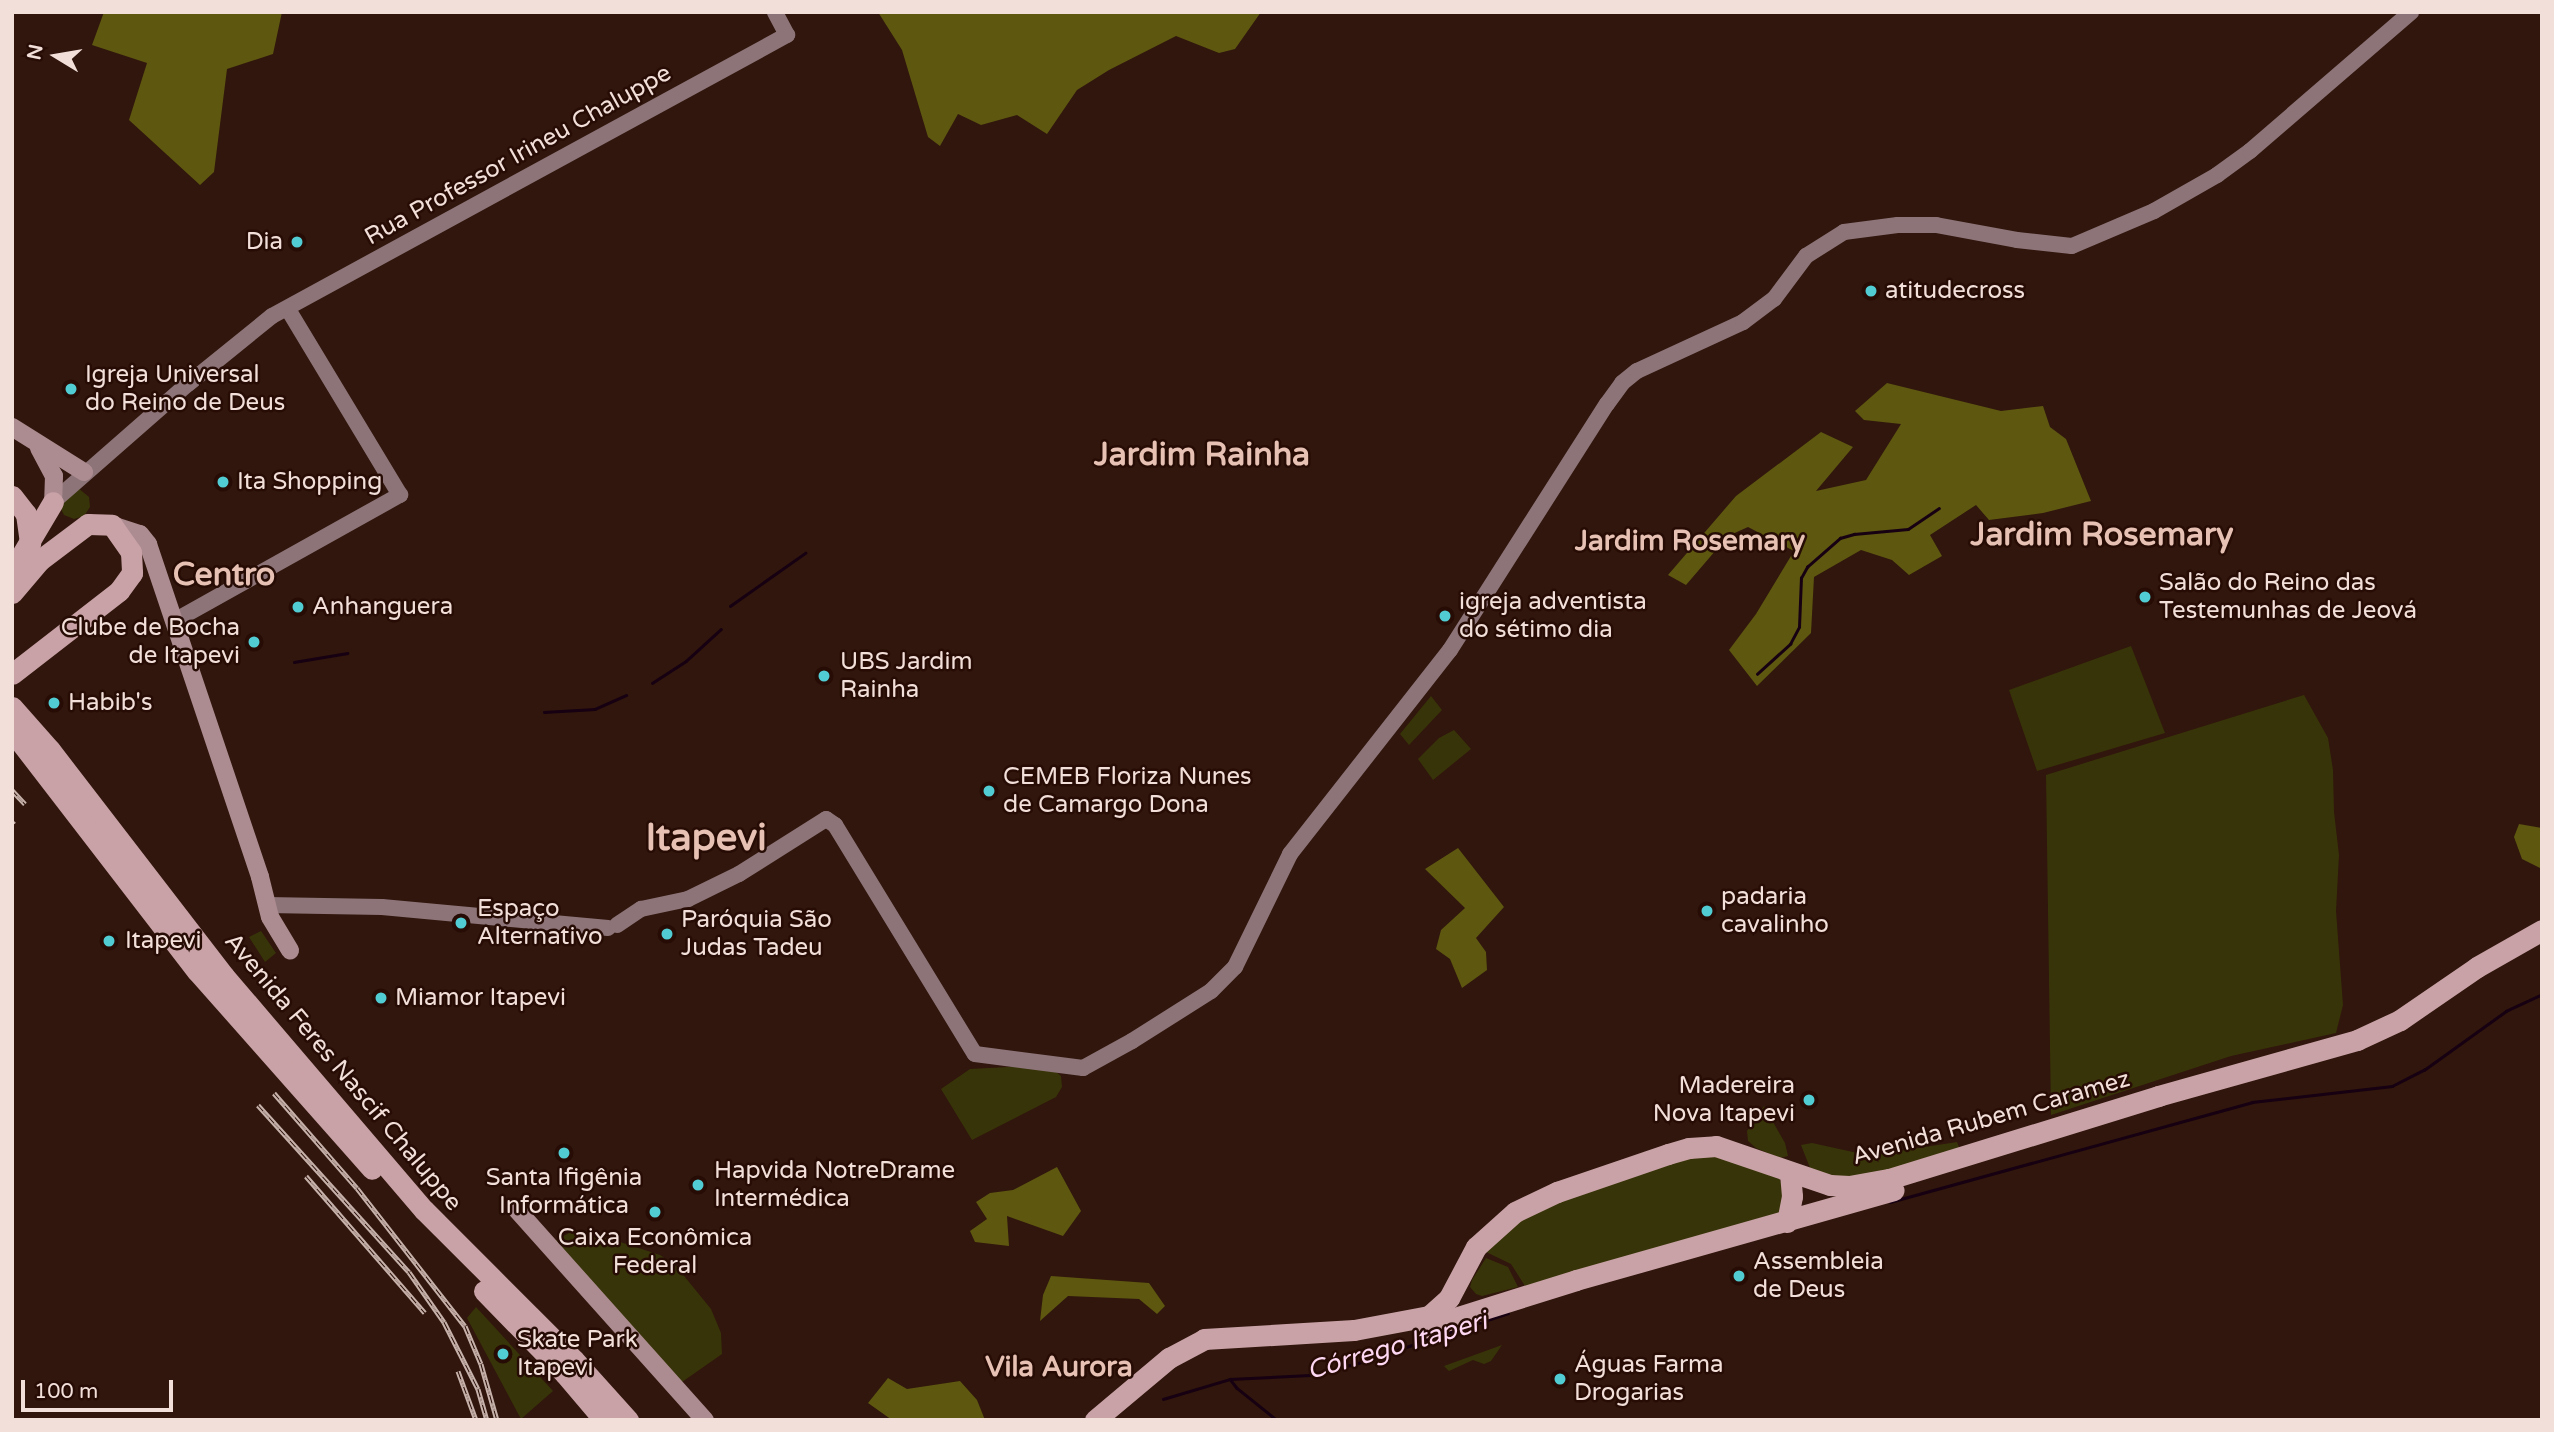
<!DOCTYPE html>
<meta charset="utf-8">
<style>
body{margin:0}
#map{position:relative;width:2554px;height:1432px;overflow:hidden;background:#30160c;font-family:"Varela Round",sans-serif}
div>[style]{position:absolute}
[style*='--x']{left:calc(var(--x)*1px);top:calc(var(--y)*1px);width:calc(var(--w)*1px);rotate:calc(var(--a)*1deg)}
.green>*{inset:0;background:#383409}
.forest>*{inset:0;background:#5d5710}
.stream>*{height:2.5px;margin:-1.25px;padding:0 1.25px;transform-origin:1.25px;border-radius:1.25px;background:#160011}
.secondary>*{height:16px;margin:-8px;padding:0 8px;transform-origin:8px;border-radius:8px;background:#8d7478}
.primary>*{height:18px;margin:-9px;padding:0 9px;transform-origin:9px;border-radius:9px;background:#ac8c91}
.highway>*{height:21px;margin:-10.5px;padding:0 10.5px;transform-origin:10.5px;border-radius:10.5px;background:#c9a2a7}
.rail>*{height:5px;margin-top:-2.5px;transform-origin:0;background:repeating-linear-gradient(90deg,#260c04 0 8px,#c7b2ab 0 16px);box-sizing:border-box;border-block:2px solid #c7b2ab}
.dots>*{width:19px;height:19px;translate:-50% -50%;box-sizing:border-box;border:4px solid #260c04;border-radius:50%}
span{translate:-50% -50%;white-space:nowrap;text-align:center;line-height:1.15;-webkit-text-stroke:5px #260c04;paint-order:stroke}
.street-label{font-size:24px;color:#f3dfd9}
.poi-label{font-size:24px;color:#f3dfd9}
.right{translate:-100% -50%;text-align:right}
.left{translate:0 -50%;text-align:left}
.water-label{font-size:26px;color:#fed7f2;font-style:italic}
.quarter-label{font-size:28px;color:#e7c2b4;font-weight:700}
.district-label{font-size:32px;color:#e7c2b4;font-weight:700}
.town-label{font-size:38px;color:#e7c2b4;font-weight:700}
.frame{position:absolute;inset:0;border:14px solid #f3dfd9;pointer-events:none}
.north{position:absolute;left:21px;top:21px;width:70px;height:70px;-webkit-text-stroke:5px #260c04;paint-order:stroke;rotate:281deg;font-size:19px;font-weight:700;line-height:28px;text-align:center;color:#f3dfd9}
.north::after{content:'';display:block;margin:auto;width:24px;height:32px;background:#f3dfd9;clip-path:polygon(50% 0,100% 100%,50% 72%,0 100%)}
.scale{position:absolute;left:21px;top:1380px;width:152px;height:32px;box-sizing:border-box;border:4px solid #f3dfd9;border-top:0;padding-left:9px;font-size:21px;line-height:24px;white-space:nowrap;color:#f3dfd9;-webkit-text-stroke:5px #260c04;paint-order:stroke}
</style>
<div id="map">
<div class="green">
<i style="clip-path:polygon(78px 488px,89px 497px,90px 507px,84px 516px,74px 519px,64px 515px,60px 507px)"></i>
<i style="clip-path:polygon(2131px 646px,2165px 733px,2037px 771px,2009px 690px)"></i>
<i style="clip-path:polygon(2304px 695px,2328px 738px,2333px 770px,2334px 812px,2339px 855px,2336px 911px,2343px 1005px,2336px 1033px,2231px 1056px,2051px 1115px,2046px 775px)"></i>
<i style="clip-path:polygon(1431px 696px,1442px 710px,1409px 745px,1400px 734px)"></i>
<i style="clip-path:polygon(1454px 730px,1471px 749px,1433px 780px,1418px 759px,1439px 738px)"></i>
<i style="clip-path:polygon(261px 931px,276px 953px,265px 962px,249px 937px)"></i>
<i style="clip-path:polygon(1048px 1065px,1061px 1076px,1062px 1087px,1056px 1097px,972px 1140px,941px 1089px,970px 1069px)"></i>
<i style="clip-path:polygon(1764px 1106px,1785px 1143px,1788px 1156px,1780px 1158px,1756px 1148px,1748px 1141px,1747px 1131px)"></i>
<i style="clip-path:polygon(1957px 1142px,1961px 1152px,1885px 1171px,1846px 1178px,1812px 1173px,1801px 1145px,1812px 1143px,1853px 1152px,1880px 1154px)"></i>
<i style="clip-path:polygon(1705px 1152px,1779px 1175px,1783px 1190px,1782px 1207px,1777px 1217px,1525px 1286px,1511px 1264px,1484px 1251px,1531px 1212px)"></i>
<i style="clip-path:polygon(569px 1233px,611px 1239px,660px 1255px,676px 1266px,711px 1309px,721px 1333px,722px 1354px,682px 1382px,555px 1241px)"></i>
<i style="clip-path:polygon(1486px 1258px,1508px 1267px,1518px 1287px,1482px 1296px,1476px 1294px,1470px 1287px,1472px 1280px)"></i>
<i style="clip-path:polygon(476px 1307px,553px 1391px,521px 1419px,467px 1318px)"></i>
<i style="clip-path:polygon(1502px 1345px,1491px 1361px,1484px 1364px,1473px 1360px,1449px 1371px,1444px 1366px)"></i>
</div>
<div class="forest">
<i style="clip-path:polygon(104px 12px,282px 12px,273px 54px,227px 69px,214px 172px,200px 185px,129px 120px,147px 63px,92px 45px)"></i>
<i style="clip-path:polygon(878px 12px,1261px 12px,1235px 49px,1219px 53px,1176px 36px,1109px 70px,1077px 90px,1047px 134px,1017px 115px,981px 125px,958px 114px,940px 146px,928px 137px,902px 50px)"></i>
<i style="clip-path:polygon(1887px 383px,2001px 411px,2043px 406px,2050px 427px,2066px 439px,2091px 501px,2043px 513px,1989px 520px,1976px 505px,1930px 535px,1942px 556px,1909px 575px,1892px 560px,1861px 550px,1814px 577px,1811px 633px,1757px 686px,1729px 650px,1756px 614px,1794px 551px,1748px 527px,1728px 536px,1686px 585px,1668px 575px,1736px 496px,1821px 432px,1853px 447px,1816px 491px,1866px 480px,1901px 424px,1864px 420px,1855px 411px)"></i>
<i style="clip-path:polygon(2519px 824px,2542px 828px,2542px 869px,2522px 859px,2514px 837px)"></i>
<i style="clip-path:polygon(1458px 848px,1504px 907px,1476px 938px,1486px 952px,1487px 970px,1462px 988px,1450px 959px,1436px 949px,1441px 930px,1465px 908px,1425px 869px)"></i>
<i style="clip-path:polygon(1057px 1167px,1081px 1211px,1063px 1236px,1007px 1216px,1009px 1246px,975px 1242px,970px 1231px,987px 1219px,976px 1202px,990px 1193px,1013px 1190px)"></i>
<i style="clip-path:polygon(1051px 1276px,1149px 1283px,1165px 1306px,1157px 1314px,1139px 1299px,1068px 1296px,1040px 1321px,1043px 1295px)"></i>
<i style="clip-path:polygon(888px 1378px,907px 1389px,960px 1381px,977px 1400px,985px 1420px,892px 1420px,868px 1403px)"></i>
</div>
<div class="stream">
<i style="--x:730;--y:606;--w:92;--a:-35.2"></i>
<i style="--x:294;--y:662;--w:54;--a:-9.6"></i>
<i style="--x:1757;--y:674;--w:45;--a:-42.3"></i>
<i style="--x:1790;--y:644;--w:19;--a:-62"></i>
<i style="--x:1799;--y:627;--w:49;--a:-87.7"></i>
<i style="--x:1801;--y:578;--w:13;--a:-61"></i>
<i style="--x:1807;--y:567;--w:44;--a:-41.3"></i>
<i style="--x:1840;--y:538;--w:15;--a:-16"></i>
<i style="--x:1854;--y:534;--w:54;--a:-5.3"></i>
<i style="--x:1908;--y:529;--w:37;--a:-34"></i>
<i style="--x:652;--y:683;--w:40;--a:-32.9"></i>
<i style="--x:686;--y:661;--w:47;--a:-42.4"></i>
<i style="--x:544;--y:712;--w:51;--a:-3.4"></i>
<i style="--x:595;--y:709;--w:34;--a:-24"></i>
<i style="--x:1890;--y:1202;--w:376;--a:-15.4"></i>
<i style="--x:2252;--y:1102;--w:141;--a:-6.5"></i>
<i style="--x:2392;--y:1086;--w:36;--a:-27"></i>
<i style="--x:2424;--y:1070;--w:101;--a:-35.7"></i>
<i style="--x:2506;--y:1011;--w:40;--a:-25"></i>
<i style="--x:1230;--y:1379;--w:11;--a:52"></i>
<i style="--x:1237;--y:1388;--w:51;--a:38.7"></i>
<i style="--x:1163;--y:1399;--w:70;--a:-16.6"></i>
<i style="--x:1230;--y:1379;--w:80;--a:-2.9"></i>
<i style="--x:1310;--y:1375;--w:49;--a:-14"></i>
<i style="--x:1358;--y:1363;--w:158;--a:-18.4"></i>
</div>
<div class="secondary">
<i style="--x:53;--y:502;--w:179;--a:-41.2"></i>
<i style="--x:188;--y:384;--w:108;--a:-39"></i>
<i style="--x:272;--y:316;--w:587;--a:-28.62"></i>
<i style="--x:787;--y:35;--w:26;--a:-118"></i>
<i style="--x:176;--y:620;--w:257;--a:-29.2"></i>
<i style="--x:400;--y:495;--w:217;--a:-121.1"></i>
<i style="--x:267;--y:905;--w:115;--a:1"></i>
<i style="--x:382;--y:907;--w:227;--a:5.3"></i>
<i style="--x:617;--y:925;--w:29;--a:-34"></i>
<i style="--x:641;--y:909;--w:48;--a:-12"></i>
<i style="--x:688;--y:899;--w:57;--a:-26.1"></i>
<i style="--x:739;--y:874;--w:103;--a:-32.3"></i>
<i style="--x:826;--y:819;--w:11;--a:34"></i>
<i style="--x:835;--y:825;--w:268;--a:58.6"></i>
<i style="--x:975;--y:1054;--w:109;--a:7.4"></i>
<i style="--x:1083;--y:1068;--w:56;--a:-28.9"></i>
<i style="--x:1132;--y:1041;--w:93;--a:-32.3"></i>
<i style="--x:1211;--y:991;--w:34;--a:-45"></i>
<i style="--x:1235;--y:967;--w:126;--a:-64"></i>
<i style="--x:1290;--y:854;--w:259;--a:-51.9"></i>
<i style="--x:1450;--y:650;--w:292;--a:-57.5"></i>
<i style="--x:1607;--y:404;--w:26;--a:-54"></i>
<i style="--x:1622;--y:383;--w:19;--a:-39"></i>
<i style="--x:1637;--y:371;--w:117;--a:-24.8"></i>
<i style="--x:1743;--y:322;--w:39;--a:-37"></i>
<i style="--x:1774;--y:299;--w:54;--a:-53.3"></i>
<i style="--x:1806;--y:256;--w:45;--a:-32.3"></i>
<i style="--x:1844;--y:232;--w:54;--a:-7.4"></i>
<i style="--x:1898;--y:225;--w:38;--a:0"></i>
<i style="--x:1936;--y:225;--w:82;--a:10.5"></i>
<i style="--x:2017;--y:240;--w:55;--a:6.2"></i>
<i style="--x:2072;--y:246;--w:89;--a:-23.1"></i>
<i style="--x:2154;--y:211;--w:73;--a:-29.7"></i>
<i style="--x:2217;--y:175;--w:41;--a:-36"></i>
<i style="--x:2250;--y:151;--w:213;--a:-40.8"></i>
</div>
<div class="primary">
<i style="--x:12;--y:427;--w:85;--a:32"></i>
<i style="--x:39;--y:448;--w:32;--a:62"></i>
<i style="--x:54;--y:476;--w:26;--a:92"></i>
<i style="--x:112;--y:525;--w:29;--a:18"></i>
<i style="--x:140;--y:534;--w:13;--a:51"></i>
<i style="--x:148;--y:544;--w:351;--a:71.4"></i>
<i style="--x:260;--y:877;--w:41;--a:76"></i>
<i style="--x:270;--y:917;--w:39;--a:59"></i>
<i style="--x:517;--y:1210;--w:282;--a:48.2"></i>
</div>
<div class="highway">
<i style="--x:12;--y:496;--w:23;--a:52"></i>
<i style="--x:26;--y:514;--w:30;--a:82"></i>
<i style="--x:12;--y:571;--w:80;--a:-59.3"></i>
<i style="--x:12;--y:593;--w:43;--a:-49.7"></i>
<i style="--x:40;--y:560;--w:60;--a:-36.9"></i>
<i style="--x:88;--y:524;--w:24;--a:2"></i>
<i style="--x:112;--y:525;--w:33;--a:55"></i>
<i style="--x:131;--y:552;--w:21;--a:87"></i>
<i style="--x:132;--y:573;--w:22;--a:126"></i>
<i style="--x:119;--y:591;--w:135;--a:142.2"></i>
<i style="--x:12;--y:707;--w:57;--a:48.5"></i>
<i style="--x:50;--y:750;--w:285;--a:52.4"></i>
<i style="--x:224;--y:976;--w:308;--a:49.5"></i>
<i style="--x:424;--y:1210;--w:212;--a:45"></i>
<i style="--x:574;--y:1360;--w:81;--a:48"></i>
<i style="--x:12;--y:731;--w:303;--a:52.4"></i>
<i style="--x:197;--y:971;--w:264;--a:48.5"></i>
<i style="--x:1787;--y:1222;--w:26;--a:-79"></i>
<i style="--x:1792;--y:1196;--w:23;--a:-95"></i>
<i style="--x:484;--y:1291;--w:116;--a:45.7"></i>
<i style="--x:565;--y:1374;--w:60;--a:49.7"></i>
<i style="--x:1423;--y:1328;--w:160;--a:-17.4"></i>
<i style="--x:1576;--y:1280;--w:330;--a:-15.8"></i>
<i style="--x:1095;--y:1420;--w:97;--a:-40"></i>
<i style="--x:1169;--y:1358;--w:40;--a:-28"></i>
<i style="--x:1204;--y:1339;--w:150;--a:-3.4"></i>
<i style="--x:1354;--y:1330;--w:76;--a:-10.6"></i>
<i style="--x:1429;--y:1316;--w:27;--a:-42"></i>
<i style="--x:1449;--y:1298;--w:58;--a:-62.1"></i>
<i style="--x:1476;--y:1247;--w:52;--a:-41.9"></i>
<i style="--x:1515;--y:1212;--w:47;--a:-25.5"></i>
<i style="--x:1557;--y:1192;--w:117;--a:-18.9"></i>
<i style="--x:1668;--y:1154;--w:22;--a:-16"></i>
<i style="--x:1689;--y:1148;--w:27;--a:-4"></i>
<i style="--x:1716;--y:1146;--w:120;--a:18.9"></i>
<i style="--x:1830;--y:1185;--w:19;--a:3"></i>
<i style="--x:1849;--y:1186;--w:41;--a:-9.9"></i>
<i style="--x:1889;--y:1179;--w:282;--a:-17.1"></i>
<i style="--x:2158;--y:1096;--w:207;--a:-15.7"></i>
<i style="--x:2357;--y:1040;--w:47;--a:-24.9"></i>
<i style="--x:2400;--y:1020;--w:93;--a:-34.5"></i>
<i style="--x:2477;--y:967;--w:75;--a:-29.6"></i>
</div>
<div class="rail">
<i style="--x:12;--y:790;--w:19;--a:47"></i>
<i style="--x:12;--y:822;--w:3;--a:45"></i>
<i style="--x:274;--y:1093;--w:126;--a:48.9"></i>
<i style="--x:357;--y:1188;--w:175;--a:52"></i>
<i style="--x:465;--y:1326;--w:41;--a:67.2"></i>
<i style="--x:481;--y:1364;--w:58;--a:74.1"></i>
<i style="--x:258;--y:1105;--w:225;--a:47.9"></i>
<i style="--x:409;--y:1272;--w:61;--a:55"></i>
<i style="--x:444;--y:1322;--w:75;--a:63.1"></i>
<i style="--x:478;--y:1389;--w:32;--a:74"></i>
<i style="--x:306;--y:1176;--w:181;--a:49"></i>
<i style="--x:458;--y:1371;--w:52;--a:69.8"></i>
</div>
<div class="dots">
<i style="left:297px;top:242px;background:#51ccd3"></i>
<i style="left:1871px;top:291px;background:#51ccd3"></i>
<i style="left:71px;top:389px;background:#51ccd3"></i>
<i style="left:223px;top:482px;background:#51ccd3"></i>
<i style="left:2145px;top:597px;background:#51ccd3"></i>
<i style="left:298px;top:607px;background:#51ccd3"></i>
<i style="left:1445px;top:616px;background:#51ccd3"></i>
<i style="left:254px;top:642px;background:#51ccd3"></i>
<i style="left:824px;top:676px;background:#51ccd3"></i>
<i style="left:54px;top:703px;background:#51ccd3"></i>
<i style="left:989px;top:791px;background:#51ccd3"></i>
<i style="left:1707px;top:911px;background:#51ccd3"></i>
<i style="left:461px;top:923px;background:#51ccd3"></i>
<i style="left:667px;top:934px;background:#51ccd3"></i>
<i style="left:109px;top:941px;background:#51ccd3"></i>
<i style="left:381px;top:998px;background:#51ccd3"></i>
<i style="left:1809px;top:1100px;background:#51ccd3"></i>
<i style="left:564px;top:1153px;background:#51ccd3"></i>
<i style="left:698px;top:1185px;background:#51ccd3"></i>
<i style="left:655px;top:1212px;background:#51ccd3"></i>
<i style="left:1739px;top:1276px;background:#51ccd3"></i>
<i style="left:503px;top:1354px;background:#51ccd3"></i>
<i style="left:1560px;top:1379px;background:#51ccd3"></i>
</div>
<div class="street-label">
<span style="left:518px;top:155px;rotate:-29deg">Rua Professor Irineu Chaluppe</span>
<span style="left:343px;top:1072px;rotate:50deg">Avenida Feres Nascif Chaluppe</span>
<span style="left:1991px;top:1118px;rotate:-16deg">Avenida Rubem Caramez</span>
</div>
<div class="poi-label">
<span class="right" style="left:283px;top:242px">Dia</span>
<span class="left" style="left:1885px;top:291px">atitudecross</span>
<span class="left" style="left:85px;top:389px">Igreja Universal<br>do Reino de Deus</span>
<span class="left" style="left:237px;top:482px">Ita Shopping</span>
<span class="left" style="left:2159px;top:597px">Salão do Reino das<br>Testemunhas de Jeová</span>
<span class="left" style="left:1459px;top:616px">igreja adventista<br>do sétimo dia</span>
<span class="left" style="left:312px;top:607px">Anhanguera</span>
<span class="right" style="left:240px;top:642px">Clube de Bocha<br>de Itapevi</span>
<span class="left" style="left:840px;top:676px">UBS Jardim<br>Rainha</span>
<span class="left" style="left:68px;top:703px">Habib's</span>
<span class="left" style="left:1003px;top:791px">CEMEB Floriza Nunes<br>de Camargo Dona</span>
<span class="left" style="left:1721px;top:911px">padaria<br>cavalinho</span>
<span class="left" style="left:477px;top:923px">Espaço<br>Alternativo</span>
<span class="left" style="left:681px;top:934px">Paróquia São<br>Judas Tadeu</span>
<span class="left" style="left:125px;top:941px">Itapevi</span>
<span class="left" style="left:395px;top:998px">Miamor Itapevi</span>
<span class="right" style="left:1795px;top:1100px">Madereira<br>Nova Itapevi</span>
<span class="left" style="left:714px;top:1185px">Hapvida NotreDrame<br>Intermédica</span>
<span style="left:564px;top:1192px">Santa Ifigênia<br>Informática</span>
<span style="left:655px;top:1252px">Caixa Econômica<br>Federal</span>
<span class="left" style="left:1753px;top:1276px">Assembleia<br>de Deus</span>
<span class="left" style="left:517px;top:1354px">Skate Park<br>Itapevi</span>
<span class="left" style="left:1574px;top:1379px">Águas Farma<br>Drogarias</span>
</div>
<div class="water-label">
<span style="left:1397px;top:1346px;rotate:-16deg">Córrego Itaperi</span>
</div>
<div class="quarter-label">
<span style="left:1690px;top:541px">Jardim Rosemary</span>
<span style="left:1059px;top:1367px">Vila Aurora</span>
</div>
<div class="district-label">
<span style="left:1202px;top:455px">Jardim Rainha</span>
<span style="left:2102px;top:535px">Jardim Rosemary</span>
<span style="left:224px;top:575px">Centro</span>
</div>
<div class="town-label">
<span style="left:706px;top:839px">Itapevi</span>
</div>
<div class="frame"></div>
<div class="north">N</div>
<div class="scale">100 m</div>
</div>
